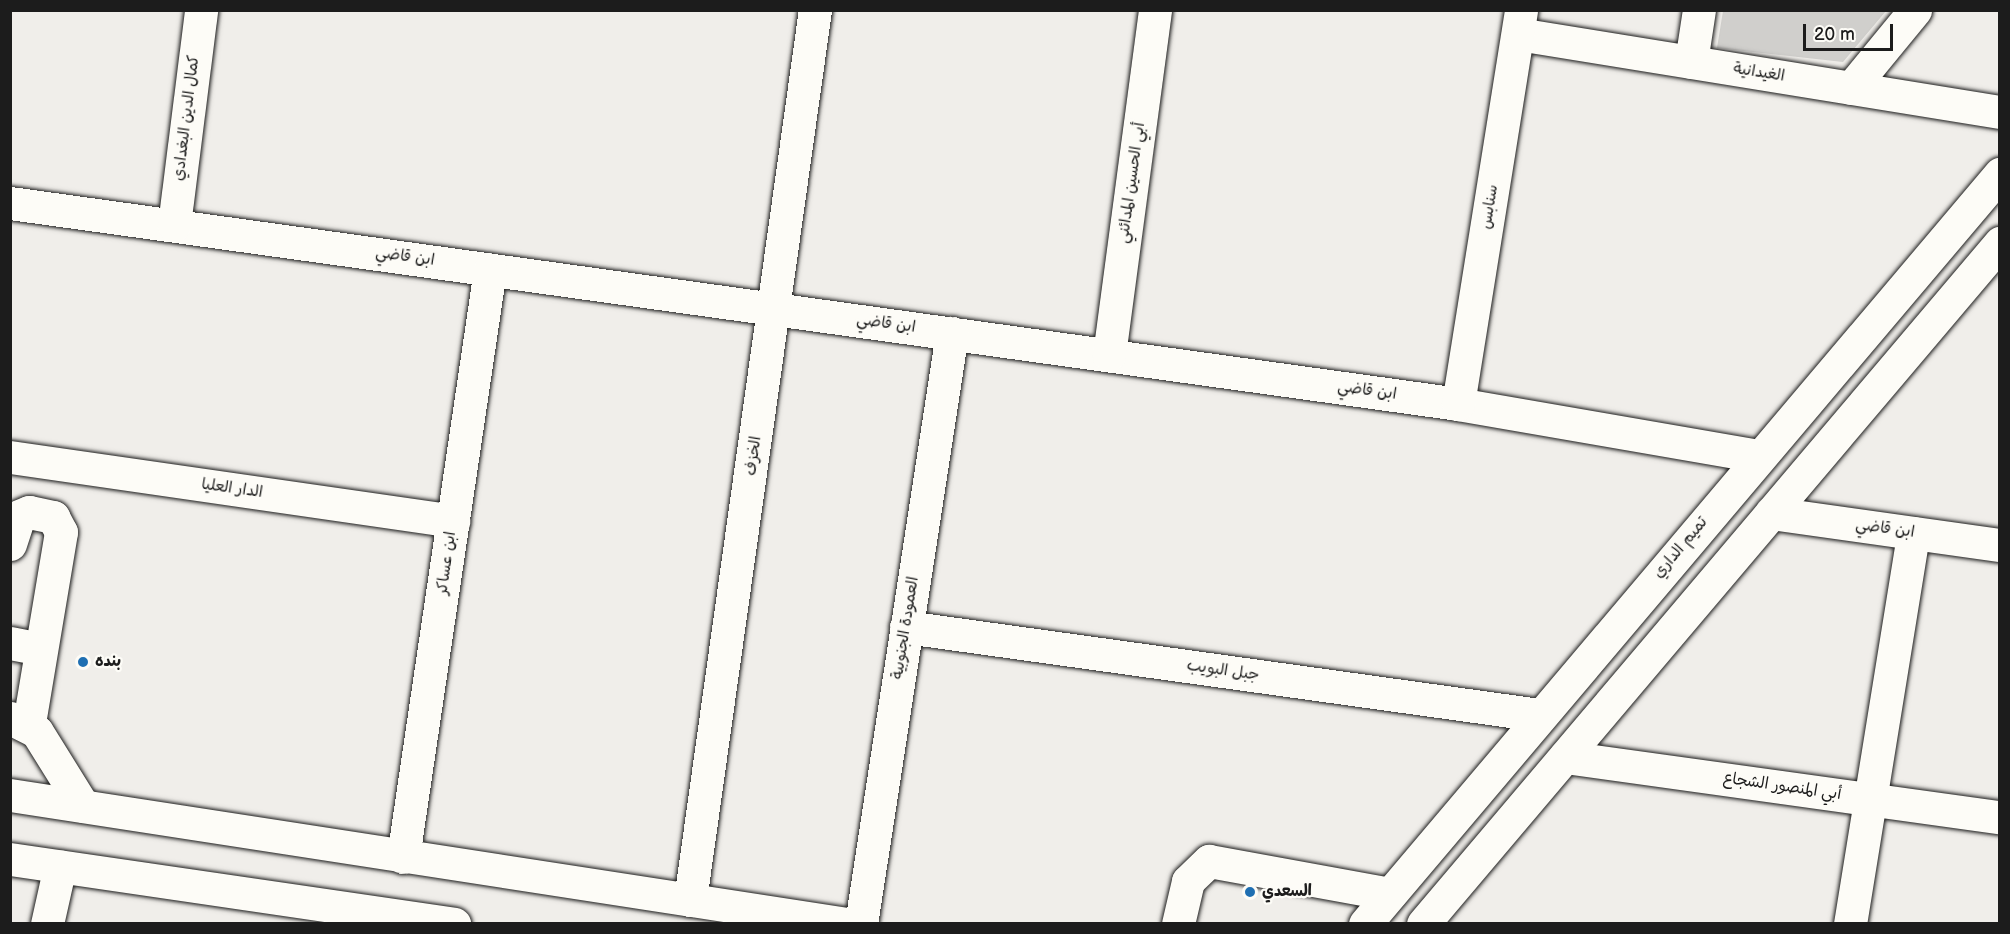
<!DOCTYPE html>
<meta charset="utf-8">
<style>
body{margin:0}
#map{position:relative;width:2010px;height:934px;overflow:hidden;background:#f0eeea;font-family:"Balsamiq Sans","Playpen Sans Arabic",sans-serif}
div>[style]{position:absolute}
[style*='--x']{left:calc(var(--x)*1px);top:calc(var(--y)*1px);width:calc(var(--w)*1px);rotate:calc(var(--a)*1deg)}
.green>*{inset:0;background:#d0cfcc}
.roads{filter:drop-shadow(0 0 2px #1c1c1c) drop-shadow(0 0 2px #1c1c1c)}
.minor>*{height:33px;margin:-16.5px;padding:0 16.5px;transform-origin:16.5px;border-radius:16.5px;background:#fdfcf7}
.major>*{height:33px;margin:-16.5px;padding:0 16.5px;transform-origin:16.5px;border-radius:16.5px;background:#fdfcf7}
.dots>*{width:16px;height:16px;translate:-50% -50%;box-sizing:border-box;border:3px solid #fdfcf7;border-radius:50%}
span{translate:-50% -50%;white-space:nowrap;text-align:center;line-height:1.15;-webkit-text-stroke:4.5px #fdfcf7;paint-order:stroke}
.street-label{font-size:16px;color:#1c1c1c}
.poi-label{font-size:16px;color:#1c1c1c;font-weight:700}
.left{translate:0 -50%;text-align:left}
.frame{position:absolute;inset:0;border:12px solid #1c1c1c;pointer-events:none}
.scale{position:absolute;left:1803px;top:24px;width:90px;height:27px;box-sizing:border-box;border:3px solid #1c1c1c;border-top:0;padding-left:8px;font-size:18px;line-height:21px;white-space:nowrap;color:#1c1c1c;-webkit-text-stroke:4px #fdfcf7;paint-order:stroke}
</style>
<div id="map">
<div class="green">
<i style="clip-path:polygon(1723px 11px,1723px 10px,1886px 11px,1843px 62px,1717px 48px)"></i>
</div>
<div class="roads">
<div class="minor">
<i style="--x:1518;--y:34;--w:488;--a:9.2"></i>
<i style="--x:1691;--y:62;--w:53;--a:-81.3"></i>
<i style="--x:1851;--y:88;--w:101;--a:-50.6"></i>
<i style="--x:10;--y:203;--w:1462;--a:7.9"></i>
<i style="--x:1458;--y:404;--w:306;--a:9.8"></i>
<i style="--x:174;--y:225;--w:217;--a:-82.8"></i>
<i style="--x:1109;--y:355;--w:348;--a:-82.4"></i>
<i style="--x:1458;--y:404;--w:399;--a:-80.9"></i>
<i style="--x:10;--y:457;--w:448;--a:8.2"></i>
<i style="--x:1771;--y:513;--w:231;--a:8"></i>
<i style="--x:10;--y:544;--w:29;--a:-72"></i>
<i style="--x:19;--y:516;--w:11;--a:-22"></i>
<i style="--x:29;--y:512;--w:25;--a:12"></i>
<i style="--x:53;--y:517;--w:17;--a:62"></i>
<i style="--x:61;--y:532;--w:195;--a:99.5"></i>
<i style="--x:906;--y:627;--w:639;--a:7.91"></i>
<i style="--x:10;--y:643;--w:31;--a:11"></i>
<i style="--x:10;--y:718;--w:30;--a:27"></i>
<i style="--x:37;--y:732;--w:87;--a:58.1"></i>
<i style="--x:1565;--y:757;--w:439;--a:7.9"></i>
<i style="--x:403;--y:857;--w:594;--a:-81.58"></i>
<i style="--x:690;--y:900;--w:899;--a:-82.01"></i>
<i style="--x:47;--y:924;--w:59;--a:-77.4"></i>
<i style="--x:861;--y:924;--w:598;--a:-81.25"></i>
<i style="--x:1178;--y:924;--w:44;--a:-76.9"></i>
<i style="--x:1188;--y:881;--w:29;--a:-44"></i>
<i style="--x:1209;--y:861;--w:184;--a:10.3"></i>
<i style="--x:1365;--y:924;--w:983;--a:-49.75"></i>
<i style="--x:1423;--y:924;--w:893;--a:-49.73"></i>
<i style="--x:1850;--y:924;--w:396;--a:-80.8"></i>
</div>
<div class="major">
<i style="--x:10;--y:795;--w:847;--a:8.76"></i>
<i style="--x:10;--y:859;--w:449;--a:8.3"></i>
</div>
</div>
<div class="dots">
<i style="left:83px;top:662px;background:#1f6fb2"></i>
<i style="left:1250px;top:892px;background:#1f6fb2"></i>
</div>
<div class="street-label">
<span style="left:1759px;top:73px;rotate:9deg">الغيدانية</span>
<span style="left:187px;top:118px;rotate:-83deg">كمال الدين البغدادي</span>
<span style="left:1132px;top:183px;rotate:-82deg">أبي الحسين المدائني</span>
<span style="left:1490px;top:207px;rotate:-81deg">سنابس</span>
<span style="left:405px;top:257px;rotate:8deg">ابن قاضي</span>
<span style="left:886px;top:324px;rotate:8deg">ابن قاضي</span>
<span style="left:1367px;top:391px;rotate:8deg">ابن قاضي</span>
<span style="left:754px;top:456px;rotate:-82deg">الخزف</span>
<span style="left:232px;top:489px;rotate:8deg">الدار العليا</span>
<span style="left:1885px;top:529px;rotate:8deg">ابن قاضي</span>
<span style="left:1681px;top:548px;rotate:-50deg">تميم الداري</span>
<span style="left:447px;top:563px;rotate:-82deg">ابن عساكر</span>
<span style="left:906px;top:628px;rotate:-81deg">العمودة الجنوبية</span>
<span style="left:1223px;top:671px;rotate:8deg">جبل البويب</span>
<span style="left:1782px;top:787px;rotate:8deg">أبي المنصور الشجاع</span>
</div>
<div class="poi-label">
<span class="left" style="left:95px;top:662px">بنده</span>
<span class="left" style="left:1262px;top:892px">السعدي</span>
</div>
<div class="frame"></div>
<div class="scale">20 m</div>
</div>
